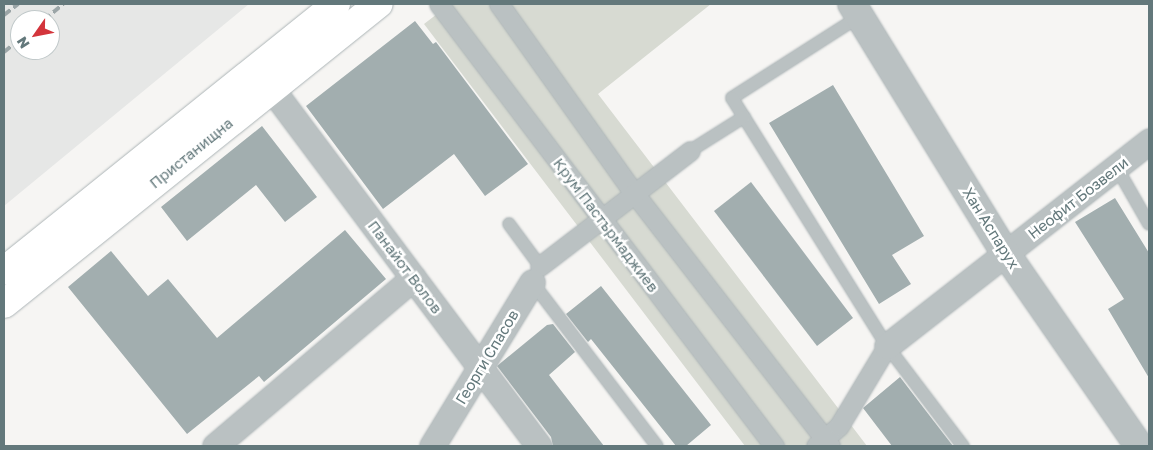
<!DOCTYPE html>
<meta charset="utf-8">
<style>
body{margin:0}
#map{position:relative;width:1153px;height:450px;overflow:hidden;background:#f6f5f3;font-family:"Golos Text",sans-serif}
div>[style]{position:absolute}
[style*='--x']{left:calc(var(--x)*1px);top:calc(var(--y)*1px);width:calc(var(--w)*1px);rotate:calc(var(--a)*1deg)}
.built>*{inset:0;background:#e6e7e6}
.green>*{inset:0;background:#d7dad2}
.building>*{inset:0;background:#a2aeaf}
.roads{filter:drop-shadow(0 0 1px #adb5b7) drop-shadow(0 0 1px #adb5b7)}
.service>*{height:12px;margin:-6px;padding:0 6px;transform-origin:6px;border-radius:6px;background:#bac1c2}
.pedestrian>*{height:19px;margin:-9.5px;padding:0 9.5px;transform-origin:9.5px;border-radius:9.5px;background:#bac1c2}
.minor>*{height:25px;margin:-12.5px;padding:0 12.5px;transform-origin:12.5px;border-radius:12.5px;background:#bac1c2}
.tertiary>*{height:28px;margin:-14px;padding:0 14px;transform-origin:14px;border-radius:14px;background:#bac1c2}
.secondary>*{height:28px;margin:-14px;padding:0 14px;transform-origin:14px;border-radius:14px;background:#fff}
.rail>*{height:4px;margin-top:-2px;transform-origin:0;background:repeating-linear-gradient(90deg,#9ba5a7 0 8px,transparent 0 12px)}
span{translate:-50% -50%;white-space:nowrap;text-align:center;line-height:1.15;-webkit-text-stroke:5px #fff;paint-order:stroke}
.street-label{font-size:15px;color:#63787b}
.frame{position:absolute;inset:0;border:5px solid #63787b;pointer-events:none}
.north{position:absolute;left:10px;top:10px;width:50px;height:50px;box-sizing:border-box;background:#fff;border:1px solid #c1c9ca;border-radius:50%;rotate:237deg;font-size:14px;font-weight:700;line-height:20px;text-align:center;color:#63787b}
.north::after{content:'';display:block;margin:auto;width:18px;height:22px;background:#d3353c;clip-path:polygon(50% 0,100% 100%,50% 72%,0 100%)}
</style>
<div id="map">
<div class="built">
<i style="clip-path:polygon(evenodd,4px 4px,249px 4px,4px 206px,4px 4px,20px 20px,50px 20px,50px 50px,20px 50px,20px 20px)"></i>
</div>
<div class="green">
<i style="clip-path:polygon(450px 4px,711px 4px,598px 94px,867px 446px,745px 446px,424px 24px)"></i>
</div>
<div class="building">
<i style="clip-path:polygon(415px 21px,433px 44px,436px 42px,528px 164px,485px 196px,454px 154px,383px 209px,306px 106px)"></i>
<i style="clip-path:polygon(833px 85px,924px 236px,892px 255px,911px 284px,879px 304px,769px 123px)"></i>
<i style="clip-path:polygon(262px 126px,317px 197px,285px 222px,256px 185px,187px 241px,161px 207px)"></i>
<i style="clip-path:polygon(751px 182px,853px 318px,817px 346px,714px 211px)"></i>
<i style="clip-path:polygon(1115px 198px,1149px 253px,1149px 378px,1108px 309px,1124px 299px,1075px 222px)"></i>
<i style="clip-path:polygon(345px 230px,386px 279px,264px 382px,259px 376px,187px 434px,68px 287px,111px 251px,148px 296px,168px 279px,217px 338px)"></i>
<i style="clip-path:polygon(601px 286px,711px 425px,686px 446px,676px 446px,591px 339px,588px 342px,566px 314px)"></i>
<i style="clip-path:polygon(553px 324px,575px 352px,549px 375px,604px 446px,553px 446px,551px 437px,497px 366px,547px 325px)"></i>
<i style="clip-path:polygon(900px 377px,926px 411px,953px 446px,892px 446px,863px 408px)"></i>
</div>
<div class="roads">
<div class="service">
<i style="--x:860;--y:16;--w:152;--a:147.4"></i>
<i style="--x:732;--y:98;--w:292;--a:58"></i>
<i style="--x:887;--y:346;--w:126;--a:52.8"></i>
<i style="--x:690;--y:151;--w:64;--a:-32.2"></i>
<i style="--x:1117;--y:168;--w:64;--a:60.3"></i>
<i style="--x:509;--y:224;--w:52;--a:53.6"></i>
<i style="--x:540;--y:266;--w:18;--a:117"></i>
<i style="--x:532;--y:282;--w:206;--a:52.7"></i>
</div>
<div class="pedestrian">
<i style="--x:439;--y:4;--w:555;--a:52.84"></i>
<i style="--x:499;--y:4;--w:232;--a:54.5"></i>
<i style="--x:634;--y:193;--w:320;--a:52.2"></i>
<i style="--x:540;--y:266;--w:189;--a:-37.5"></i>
<i style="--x:816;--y:446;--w:30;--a:-41"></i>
<i style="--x:839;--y:426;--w:93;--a:-59"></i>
</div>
<div class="minor">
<i style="--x:271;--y:88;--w:447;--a:53.2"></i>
<i style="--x:887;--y:346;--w:333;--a:-38"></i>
<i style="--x:215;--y:446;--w:260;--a:-40.3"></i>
<i style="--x:432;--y:446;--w:192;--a:-58.6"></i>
</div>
<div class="tertiary">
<i style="--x:852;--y:4;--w:294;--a:58.4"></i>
<i style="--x:1006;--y:254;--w:234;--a:55.3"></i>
</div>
<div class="secondary">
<i style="--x:4;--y:271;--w:426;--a:-38.8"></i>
<i style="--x:4;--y:304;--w:480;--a:-38.7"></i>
</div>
</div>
<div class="rail">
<i style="--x:4;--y:15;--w:18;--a:-38"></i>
<i style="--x:44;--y:20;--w:25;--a:-40"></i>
<i style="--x:4;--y:52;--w:21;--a:-39"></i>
</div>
<div class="street-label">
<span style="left:191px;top:153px;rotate:-39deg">Пристанищна</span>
<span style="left:1078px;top:198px;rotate:-38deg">Неофит Бозвели</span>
<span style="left:606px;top:225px;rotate:53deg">Крум Пастърмаджиев</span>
<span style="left:991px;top:228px;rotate:58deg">Хан Аспарух</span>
<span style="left:405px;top:267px;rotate:53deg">Панайот Волов</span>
<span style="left:487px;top:357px;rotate:-59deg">Георги Спасов</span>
</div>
<div class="frame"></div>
<div class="north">N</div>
</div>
